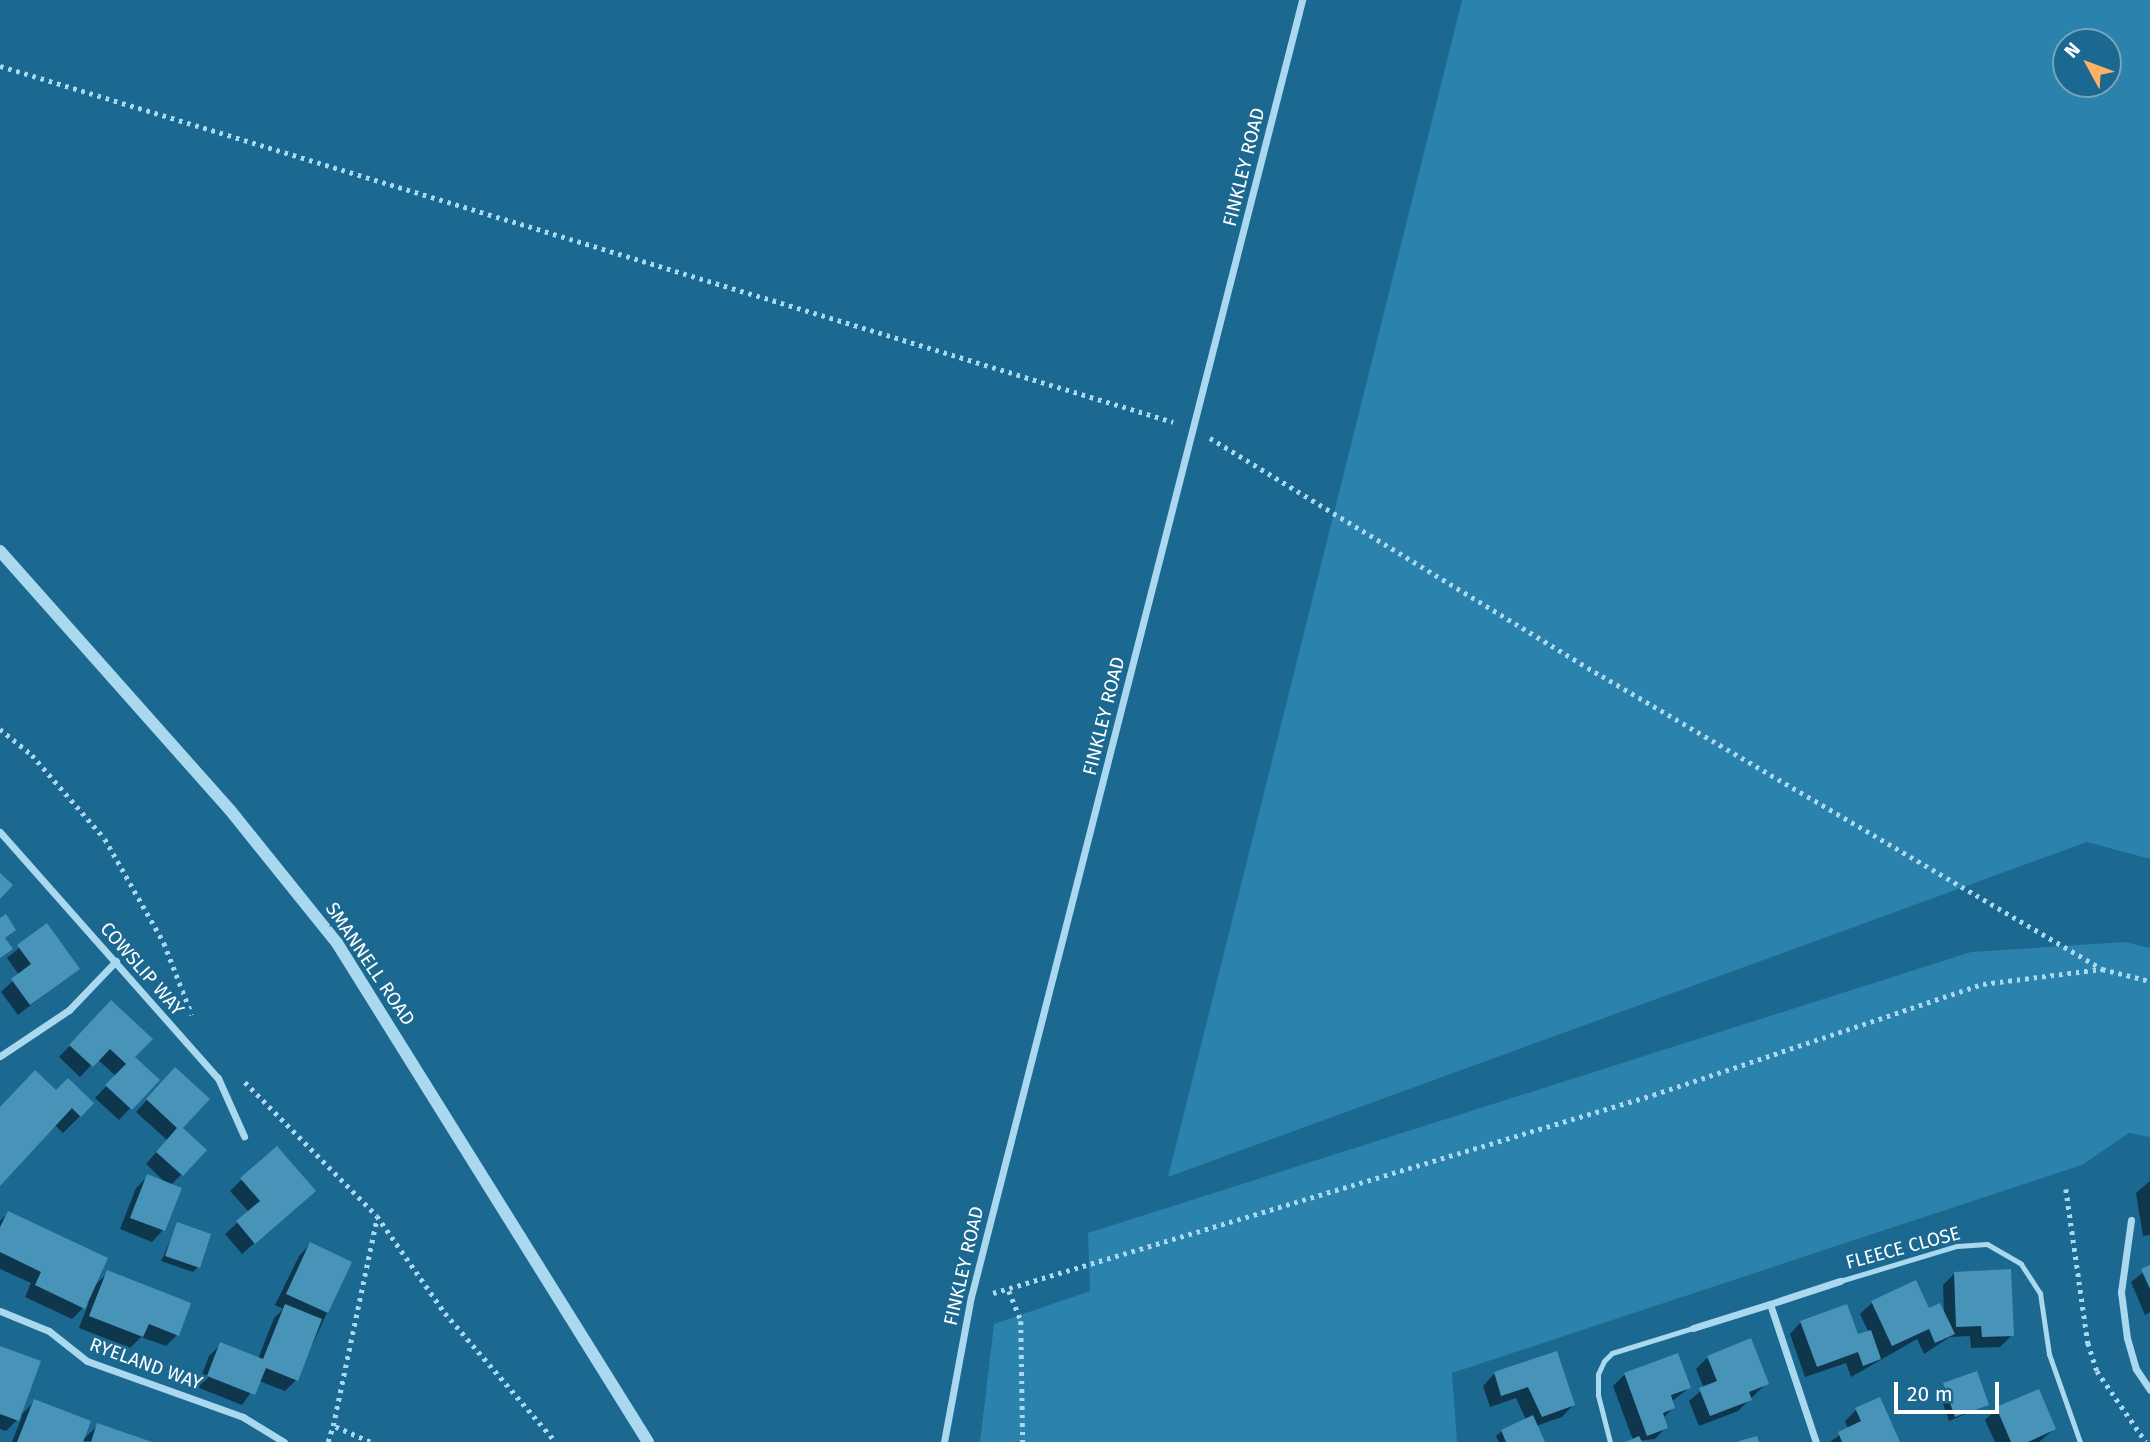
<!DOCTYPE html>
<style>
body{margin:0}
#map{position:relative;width:2150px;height:1442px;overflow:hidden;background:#1b6890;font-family:"Fira Sans",sans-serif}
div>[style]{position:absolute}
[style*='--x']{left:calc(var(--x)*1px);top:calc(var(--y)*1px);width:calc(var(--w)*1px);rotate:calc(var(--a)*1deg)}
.green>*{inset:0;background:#2b82ac}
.shadow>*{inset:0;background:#0007}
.building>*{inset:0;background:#4894b9}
.path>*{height:4.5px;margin-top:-2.25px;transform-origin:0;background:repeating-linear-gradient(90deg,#aad8ee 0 3.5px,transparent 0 8.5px)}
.service>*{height:5px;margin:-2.5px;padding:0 2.5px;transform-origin:2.5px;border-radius:2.5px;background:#aad8ee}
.minor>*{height:7px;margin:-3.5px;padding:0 3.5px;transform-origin:3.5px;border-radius:3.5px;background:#aad8ee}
.tertiary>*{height:12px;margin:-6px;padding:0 6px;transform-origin:6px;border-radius:6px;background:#aad8ee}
span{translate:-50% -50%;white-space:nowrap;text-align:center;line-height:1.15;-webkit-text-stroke:6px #1b6890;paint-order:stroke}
.street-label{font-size:19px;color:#fff}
.north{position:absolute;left:2052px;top:28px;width:70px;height:70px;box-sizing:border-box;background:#1b6890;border:2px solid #76a4bc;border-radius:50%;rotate:311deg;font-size:19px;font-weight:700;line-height:28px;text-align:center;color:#fff}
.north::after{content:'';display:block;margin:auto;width:24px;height:32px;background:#ffb167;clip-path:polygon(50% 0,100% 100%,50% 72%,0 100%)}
.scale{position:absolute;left:1894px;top:1382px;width:105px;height:32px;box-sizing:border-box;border:4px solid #fff;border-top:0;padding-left:9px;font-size:21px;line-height:24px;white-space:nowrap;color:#fff;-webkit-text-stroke:5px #1b6890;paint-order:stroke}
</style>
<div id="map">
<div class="green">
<i style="clip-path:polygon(evenodd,1462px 0,2150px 0,2150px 859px,2087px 842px,1168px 1177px,1462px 0,2108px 42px,2108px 84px,2066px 84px,2066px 42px,2108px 42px)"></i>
<i style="clip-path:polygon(2125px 942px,2150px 948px,2150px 1137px,2129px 1133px,2082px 1165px,1452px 1373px,1457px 1442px,980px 1442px,994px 1324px,1090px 1291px,1088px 1233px,1971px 952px)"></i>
</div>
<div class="shadow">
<i style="clip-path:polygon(46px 926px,77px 969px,18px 1015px,1px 992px,19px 975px,7px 958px)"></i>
<i style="clip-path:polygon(100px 1014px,132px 1058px,157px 1080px,119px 1120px,95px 1098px,116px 1076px,97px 1059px,80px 1077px,59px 1057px)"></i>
<i style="clip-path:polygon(164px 1081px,180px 1128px,205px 1150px,171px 1185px,163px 1230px,152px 1242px,120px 1229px,136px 1188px,148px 1176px,166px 1183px,146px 1164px,167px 1140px,136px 1112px)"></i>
<i style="clip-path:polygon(56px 1092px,80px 1116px,63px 1133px,54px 1124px,0 1184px,0 1109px)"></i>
<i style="clip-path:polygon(241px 1180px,302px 1202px,242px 1254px,225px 1234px,249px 1212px,230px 1191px)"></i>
<i style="clip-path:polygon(2150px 1181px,2150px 1235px,2143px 1236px,2136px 1193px)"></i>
<i style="clip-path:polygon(8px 1213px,93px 1287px,108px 1273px,177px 1335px,166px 1346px,141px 1337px,130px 1348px,79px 1328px,89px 1302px,72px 1319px,25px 1297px,31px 1283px,0 1269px,0 1221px)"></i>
<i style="clip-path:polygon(178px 1224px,198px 1267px,193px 1272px,161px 1261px)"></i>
<i style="clip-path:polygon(310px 1244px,350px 1263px,296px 1380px,285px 1391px,259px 1381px,242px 1405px,197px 1387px,209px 1356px,220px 1345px,258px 1359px,274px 1318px,283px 1309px,275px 1305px,299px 1256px)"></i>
<i style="clip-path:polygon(2150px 1267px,2150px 1312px,2145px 1315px,2131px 1282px)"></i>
<i style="clip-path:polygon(1955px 1273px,2012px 1335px,2000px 1347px,1971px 1348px,1970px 1336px,1950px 1337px,1924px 1354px,1917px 1339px,1851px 1377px,1846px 1363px,1805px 1377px,1790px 1334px,1801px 1322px,1857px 1337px,1869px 1333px,1860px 1314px,1872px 1303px,1915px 1282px,1928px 1310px,1944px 1315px,1943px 1285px)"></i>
<i style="clip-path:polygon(0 1348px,18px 1418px,35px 1401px,81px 1442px,12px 1442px,23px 1414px,6px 1431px,0 1429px)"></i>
<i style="clip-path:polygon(1556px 1353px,1573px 1405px,1562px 1417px,1536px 1426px,1543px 1442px,1499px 1442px,1496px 1436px,1502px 1431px,1526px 1420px,1516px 1398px,1490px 1407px,1483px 1386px,1494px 1374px)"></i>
<i style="clip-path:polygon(1708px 1357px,1767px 1383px,1738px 1411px,1699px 1426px,1689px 1401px,1704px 1388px,1696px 1369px)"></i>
<i style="clip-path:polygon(1976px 1373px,1987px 1405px,1949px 1421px,1938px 1390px)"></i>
<i style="clip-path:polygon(1625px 1374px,1689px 1388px,1671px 1402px,1673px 1408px,1663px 1418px,1666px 1427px,1655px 1439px,1629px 1442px,1633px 1440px,1613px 1386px)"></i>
<i style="clip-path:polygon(1997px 1409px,2054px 1429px,2039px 1442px,1995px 1442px,1985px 1420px)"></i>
<i style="clip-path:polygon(1856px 1410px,1898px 1442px,1830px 1442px,1848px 1429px,1845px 1421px)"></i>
<i style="clip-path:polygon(98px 1425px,148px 1442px,82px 1441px)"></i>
</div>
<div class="building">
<i style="clip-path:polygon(0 873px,13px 885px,0 899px)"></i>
<i style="clip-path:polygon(6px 914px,16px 930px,5px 938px,13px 949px,0 958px,0 918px)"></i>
<i style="clip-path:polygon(47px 923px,80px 969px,30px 1005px,11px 979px,31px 964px,17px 945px)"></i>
<i style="clip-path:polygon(111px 1000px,153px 1039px,135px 1057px,160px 1080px,132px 1110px,105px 1085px,126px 1064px,110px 1049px,93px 1067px,69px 1045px)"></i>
<i style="clip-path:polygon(175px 1067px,210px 1099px,183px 1128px,207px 1150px,183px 1176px,156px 1152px,177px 1128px,146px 1099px)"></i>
<i style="clip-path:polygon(35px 1070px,56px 1090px,68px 1078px,94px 1103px,81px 1117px,72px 1108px,0 1186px,0 1107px)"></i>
<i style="clip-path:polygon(277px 1146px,316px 1191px,255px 1244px,236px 1221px,260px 1201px,240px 1178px)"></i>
<i style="clip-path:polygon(147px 1174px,182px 1188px,165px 1231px,130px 1218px)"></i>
<i style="clip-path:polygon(8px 1211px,108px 1258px,85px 1309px,35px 1285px,41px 1272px,0 1252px,0 1227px)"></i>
<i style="clip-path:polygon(177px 1222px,211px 1234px,200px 1268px,165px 1256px)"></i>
<i style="clip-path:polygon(310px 1242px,352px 1262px,328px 1313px,286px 1294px)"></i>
<i style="clip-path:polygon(2150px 1265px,2150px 1289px,2141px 1269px)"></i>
<i style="clip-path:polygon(2011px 1269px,2014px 1336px,1982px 1337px,1981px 1326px,1956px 1327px,1954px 1272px)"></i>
<i style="clip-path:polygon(107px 1270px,191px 1303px,179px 1336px,149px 1324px,143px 1337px,89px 1316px)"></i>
<i style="clip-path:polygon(1916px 1280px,1929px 1308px,1940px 1303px,1955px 1334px,1935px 1343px,1929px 1329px,1892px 1346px,1871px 1301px)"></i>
<i style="clip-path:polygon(285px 1304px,322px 1319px,298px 1381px,266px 1368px,255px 1395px,207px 1376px,220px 1342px,263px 1359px)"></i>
<i style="clip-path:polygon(1847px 1304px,1858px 1334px,1871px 1330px,1881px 1359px,1863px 1366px,1858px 1352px,1817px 1367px,1800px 1321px)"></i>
<i style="clip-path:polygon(1751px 1338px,1769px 1384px,1749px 1392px,1752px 1400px,1710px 1416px,1699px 1388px,1717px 1381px,1707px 1356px)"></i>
<i style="clip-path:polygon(0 1346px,41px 1361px,19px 1421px,0 1414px)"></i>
<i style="clip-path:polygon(1557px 1351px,1575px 1405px,1542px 1417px,1528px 1387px,1501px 1396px,1494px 1372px)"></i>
<i style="clip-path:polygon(1678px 1353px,1691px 1388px,1671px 1395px,1675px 1408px,1663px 1413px,1668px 1428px,1647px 1436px,1624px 1373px)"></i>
<i style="clip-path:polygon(1977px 1371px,1989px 1405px,1955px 1417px,1943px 1383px)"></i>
<i style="clip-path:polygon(2039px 1389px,2056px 1429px,2028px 1442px,2011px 1442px,1996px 1407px)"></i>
<i style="clip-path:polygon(1880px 1397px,1900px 1442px,1842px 1442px,1838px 1432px,1861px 1421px,1855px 1408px)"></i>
<i style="clip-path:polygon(34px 1399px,91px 1421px,83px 1442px,17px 1442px)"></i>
<i style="clip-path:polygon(1533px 1415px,1545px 1442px,1506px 1442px,1501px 1430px)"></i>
<i style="clip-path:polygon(97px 1423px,152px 1442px,91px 1442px)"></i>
<i style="clip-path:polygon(1639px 1436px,1642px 1442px,1625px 1442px)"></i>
<i style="clip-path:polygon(1757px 1436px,1759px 1442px,1739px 1442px,1739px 1441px)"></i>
</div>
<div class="path">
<i style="--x:0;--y:66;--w:1226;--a:16.88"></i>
<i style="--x:1210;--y:438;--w:459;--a:31.3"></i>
<i style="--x:1602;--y:676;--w:580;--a:30.37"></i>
<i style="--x:0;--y:729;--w:41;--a:39.1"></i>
<i style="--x:32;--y:755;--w:111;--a:49"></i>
<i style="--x:105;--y:839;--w:120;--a:60.4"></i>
<i style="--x:164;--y:943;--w:77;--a:68.7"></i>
<i style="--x:245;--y:1082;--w:188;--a:45.4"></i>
<i style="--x:377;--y:1216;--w:118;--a:55"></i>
<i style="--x:445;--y:1313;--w:170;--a:49.3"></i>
<i style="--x:2066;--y:1189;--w:156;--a:81.9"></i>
<i style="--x:2088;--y:1343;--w:29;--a:72"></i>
<i style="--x:2097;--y:1371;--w:86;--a:55.4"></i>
<i style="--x:1009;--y:1291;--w:32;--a:68"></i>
<i style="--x:1021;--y:1321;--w:121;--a:89.1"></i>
<i style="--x:993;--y:1293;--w:689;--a:-16.7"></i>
<i style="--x:1653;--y:1095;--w:348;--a:-18.6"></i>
<i style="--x:1983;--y:984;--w:120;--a:-7.2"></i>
<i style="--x:2102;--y:969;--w:49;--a:14"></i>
<i style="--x:328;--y:1442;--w:17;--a:-73"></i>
<i style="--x:370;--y:1442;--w:40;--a:-156.6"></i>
<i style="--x:333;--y:1426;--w:214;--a:-78.1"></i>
</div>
<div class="service">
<i style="--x:1840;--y:1281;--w:122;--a:-16.7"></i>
<i style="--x:1957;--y:1246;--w:30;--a:-4"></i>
<i style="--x:1987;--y:1244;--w:39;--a:30"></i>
<i style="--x:2021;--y:1264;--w:35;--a:57"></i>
<i style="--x:2040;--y:1293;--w:62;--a:81.6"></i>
<i style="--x:2049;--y:1354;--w:93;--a:70.6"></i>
<i style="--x:1610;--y:1442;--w:49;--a:-104.3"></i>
<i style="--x:1598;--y:1395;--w:21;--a:-90"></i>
<i style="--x:1598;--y:1374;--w:14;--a:-65"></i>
<i style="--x:1604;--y:1361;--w:11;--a:-45"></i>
<i style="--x:1612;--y:1353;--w:85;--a:-17.2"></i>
</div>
<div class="minor">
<i style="--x:0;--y:832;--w:329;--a:48.5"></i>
<i style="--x:218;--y:1078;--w:64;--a:65.9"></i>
<i style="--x:0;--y:1056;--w:83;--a:-33.7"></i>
<i style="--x:69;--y:1010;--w:68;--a:-46.2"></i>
<i style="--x:2131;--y:1220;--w:73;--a:97.9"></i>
<i style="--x:2121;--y:1292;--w:46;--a:82.6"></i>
<i style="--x:2127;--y:1338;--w:32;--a:74"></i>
<i style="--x:2136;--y:1369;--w:25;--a:56"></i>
<i style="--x:1770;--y:1304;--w:74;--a:-18.2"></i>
<i style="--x:0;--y:1311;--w:53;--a:22.2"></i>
<i style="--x:49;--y:1331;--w:48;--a:38.3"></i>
<i style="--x:87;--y:1361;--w:166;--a:19.7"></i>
<i style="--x:243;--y:1417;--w:48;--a:31.4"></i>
<i style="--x:1693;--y:1328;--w:81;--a:-17.3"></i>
<i style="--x:1770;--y:1304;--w:145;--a:71.6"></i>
<i style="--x:944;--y:1442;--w:147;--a:-79.5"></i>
<i style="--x:971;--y:1297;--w:1339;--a:-75.68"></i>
</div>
<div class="tertiary">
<i style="--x:0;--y:551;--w:346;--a:48.4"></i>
<i style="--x:230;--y:810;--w:171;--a:51.2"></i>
<i style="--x:337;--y:943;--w:588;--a:58.07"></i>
</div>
<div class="street-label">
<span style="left:1244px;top:167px;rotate:-76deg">FINKLEY ROAD</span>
<span style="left:1104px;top:716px;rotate:-76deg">FINKLEY ROAD</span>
<span style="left:370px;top:964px;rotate:56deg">SMANNELL ROAD</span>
<span style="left:142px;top:969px;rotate:49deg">COWSLIP WAY</span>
<span style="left:1903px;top:1248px;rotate:-15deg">FLEECE CLOSE</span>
<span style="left:964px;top:1266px;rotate:-77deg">FINKLEY ROAD</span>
<span style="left:146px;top:1364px;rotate:20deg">RYELAND WAY</span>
</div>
<div class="north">N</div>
<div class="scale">20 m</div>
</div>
